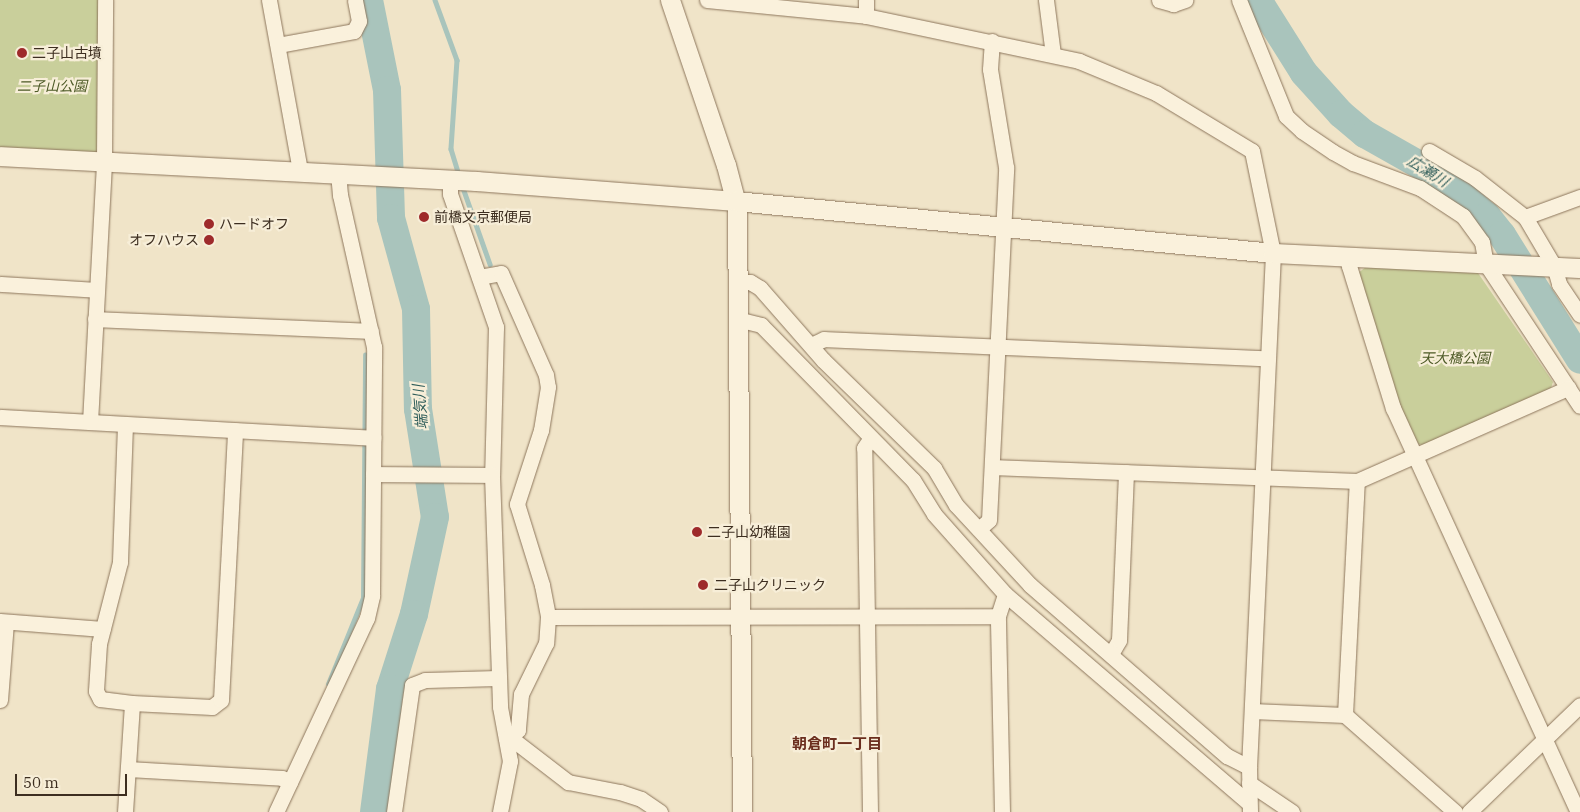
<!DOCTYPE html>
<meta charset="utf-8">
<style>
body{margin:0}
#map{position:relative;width:1580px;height:812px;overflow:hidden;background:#f0e4c8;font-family:"IBM Plex Serif","Noto Sans JP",serif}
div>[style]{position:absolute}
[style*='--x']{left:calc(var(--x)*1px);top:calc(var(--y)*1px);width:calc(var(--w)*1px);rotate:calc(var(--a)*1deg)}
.green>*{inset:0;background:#c9cf9b}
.stream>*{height:4.5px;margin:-2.25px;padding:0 2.25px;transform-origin:2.25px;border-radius:2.25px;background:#a9c4bc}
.river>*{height:28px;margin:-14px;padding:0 14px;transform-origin:14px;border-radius:14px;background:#a9c4bc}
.roads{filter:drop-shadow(0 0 1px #8d765c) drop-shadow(0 0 1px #8d765c)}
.minor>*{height:15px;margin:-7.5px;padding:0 7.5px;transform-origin:7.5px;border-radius:7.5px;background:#faf1dc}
.tertiary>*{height:19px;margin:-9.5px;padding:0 9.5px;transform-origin:9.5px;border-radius:9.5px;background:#faf1dc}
.dots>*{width:14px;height:14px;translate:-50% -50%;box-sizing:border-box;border:2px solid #f7eed8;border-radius:50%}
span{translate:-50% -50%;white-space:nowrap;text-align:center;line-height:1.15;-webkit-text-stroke:4.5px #f7eed8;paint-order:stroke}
.poi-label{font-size:14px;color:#3d2e20}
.left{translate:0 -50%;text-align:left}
.right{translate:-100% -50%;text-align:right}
.park-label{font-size:14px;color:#4d5a26;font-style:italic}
.water-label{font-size:15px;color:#2f5d5a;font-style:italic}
.neighbourhood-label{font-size:15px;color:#6b2e1e;font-weight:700}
.scale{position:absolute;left:15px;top:774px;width:112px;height:22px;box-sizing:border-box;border:2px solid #3d2e20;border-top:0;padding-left:6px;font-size:15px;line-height:18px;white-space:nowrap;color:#3d2e20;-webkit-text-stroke:4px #f7eed8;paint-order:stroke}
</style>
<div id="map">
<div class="green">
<i style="clip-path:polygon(0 0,105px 0,104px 161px,0 156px)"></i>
<i style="clip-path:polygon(1366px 267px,1478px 273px,1553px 382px,1550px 391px,1425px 446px,1416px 443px,1398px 404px,1358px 273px)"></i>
</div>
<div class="stream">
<i style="--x:435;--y:0;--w:64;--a:69.9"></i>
<i style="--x:457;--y:60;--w:89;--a:93.9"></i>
<i style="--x:451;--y:149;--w:28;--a:73"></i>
<i style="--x:462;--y:185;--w:84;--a:70.5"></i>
<i style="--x:328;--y:684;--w:93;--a:-67.9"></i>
<i style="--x:363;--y:598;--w:243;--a:-89.5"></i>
</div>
<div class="river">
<i style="--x:369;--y:0;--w:92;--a:78.7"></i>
<i style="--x:387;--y:90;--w:128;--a:88.2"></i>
<i style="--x:391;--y:218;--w:94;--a:74.6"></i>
<i style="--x:416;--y:309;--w:100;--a:88.9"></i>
<i style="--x:418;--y:409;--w:109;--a:81.1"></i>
<i style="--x:435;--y:517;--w:99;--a:102.2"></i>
<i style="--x:414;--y:614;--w:79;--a:107.7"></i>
<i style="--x:390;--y:689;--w:124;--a:97.4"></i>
<i style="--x:1258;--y:0;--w:86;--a:57.8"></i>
<i style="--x:1304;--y:73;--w:55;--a:47.9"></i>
<i style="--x:1341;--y:114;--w:31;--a:40"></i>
<i style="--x:1365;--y:134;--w:87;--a:29.5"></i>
<i style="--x:1441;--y:177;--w:60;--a:40.3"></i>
<i style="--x:1487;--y:216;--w:24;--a:52"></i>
<i style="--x:1502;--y:235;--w:147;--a:58"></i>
</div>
<div class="roads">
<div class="minor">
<i style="--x:269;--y:0;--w:174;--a:79.7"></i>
<i style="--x:707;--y:0;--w:160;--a:5.7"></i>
<i style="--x:866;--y:16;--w:218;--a:11.9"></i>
<i style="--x:1079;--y:61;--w:83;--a:22.6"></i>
<i style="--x:1156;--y:93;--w:112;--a:31.1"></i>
<i style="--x:1252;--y:151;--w:104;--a:78.4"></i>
<i style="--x:1273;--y:253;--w:515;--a:92.67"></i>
<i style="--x:1249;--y:767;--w:45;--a:88.7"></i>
<i style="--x:866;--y:0;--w:16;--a:90"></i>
<i style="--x:1046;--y:0;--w:55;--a:82.7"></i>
<i style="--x:1159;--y:0;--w:15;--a:16"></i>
<i style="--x:1173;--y:4;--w:13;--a:-18"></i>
<i style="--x:1239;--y:0;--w:125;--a:67.9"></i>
<i style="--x:1286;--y:116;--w:22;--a:43"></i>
<i style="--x:1302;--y:131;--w:37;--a:34"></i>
<i style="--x:1333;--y:152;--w:23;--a:29"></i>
<i style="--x:1353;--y:163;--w:72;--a:20.5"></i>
<i style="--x:1420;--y:188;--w:51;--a:33.1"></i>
<i style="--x:1463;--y:216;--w:32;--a:54"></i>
<i style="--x:1482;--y:242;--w:22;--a:80"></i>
<i style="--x:1486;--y:264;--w:170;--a:56.5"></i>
<i style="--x:278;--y:45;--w:77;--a:-10.4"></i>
<i style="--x:354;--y:31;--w:11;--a:-63"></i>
<i style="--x:359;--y:21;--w:21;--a:-101"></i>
<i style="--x:1429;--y:151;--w:53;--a:30.4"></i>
<i style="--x:1475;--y:178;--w:63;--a:38"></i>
<i style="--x:1525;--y:217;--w:57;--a:59.4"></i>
<i style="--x:1554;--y:266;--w:19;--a:74"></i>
<i style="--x:1559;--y:284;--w:37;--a:56"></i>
<i style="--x:450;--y:180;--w:14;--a:90"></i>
<i style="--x:450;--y:194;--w:141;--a:70.9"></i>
<i style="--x:496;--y:327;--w:148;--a:91.5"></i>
<i style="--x:492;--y:475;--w:232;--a:88"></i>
<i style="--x:500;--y:707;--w:55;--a:79.5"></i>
<i style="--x:510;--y:761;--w:52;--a:101.1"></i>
<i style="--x:1525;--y:217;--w:59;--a:-20"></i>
<i style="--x:1349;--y:257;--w:9;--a:90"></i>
<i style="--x:1349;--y:266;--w:149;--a:72.8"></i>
<i style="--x:1393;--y:408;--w:444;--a:65.4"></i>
<i style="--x:479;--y:277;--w:22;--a:-10"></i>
<i style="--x:501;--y:273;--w:111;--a:66.2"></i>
<i style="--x:546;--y:375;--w:12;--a:81"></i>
<i style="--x:548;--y:387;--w:44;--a:99.2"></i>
<i style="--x:541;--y:430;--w:78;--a:108"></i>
<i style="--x:517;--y:504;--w:85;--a:72.8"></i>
<i style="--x:542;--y:585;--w:33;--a:79"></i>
<i style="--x:548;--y:617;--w:26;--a:94"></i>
<i style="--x:546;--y:643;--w:57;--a:116.1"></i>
<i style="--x:521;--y:694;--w:36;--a:95"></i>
<i style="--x:518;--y:730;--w:14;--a:146"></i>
<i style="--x:738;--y:282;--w:12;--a:0"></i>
<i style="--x:750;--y:282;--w:12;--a:31"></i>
<i style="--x:760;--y:288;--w:96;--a:48.8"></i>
<i style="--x:823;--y:360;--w:155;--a:44.2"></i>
<i style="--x:934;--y:468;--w:43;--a:59.3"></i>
<i style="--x:956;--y:505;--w:109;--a:47.2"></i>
<i style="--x:1030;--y:585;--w:261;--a:41"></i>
<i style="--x:1227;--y:756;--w:25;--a:27"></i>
<i style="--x:0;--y:284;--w:97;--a:3.5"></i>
<i style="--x:95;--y:319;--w:276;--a:2.5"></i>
<i style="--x:737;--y:319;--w:25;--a:14"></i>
<i style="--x:761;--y:325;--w:217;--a:45.6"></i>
<i style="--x:913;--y:480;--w:40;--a:58"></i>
<i style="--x:934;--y:514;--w:107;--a:48.4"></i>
<i style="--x:1005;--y:594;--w:320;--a:40.6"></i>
<i style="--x:811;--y:345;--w:14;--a:-25"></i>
<i style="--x:824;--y:339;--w:444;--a:2.5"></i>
<i style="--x:0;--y:417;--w:374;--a:3.2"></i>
<i style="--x:90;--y:422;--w:261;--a:-86.9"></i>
<i style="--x:104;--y:161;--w:161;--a:-89.6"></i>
<i style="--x:125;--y:425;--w:137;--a:92.1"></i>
<i style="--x:120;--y:562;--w:85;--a:104.4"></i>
<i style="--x:99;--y:644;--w:47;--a:93.7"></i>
<i style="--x:96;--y:691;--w:9;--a:63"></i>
<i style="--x:100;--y:699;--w:32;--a:7"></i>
<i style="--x:132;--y:703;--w:80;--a:2.9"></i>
<i style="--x:212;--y:707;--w:11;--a:-38"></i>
<i style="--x:221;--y:700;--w:270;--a:-87"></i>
<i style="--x:992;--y:467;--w:365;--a:2.2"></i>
<i style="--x:1357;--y:481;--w:231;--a:-23.8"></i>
<i style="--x:373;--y:474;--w:119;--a:0.5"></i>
<i style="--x:979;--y:529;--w:13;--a:-42"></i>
<i style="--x:989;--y:520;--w:353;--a:-87.2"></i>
<i style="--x:1006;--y:167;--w:99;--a:-99.3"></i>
<i style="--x:990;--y:69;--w:28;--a:-86"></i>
<i style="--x:548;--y:617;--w:450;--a:-0.1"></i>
<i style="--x:0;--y:621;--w:103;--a:4.4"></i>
<i style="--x:1111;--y:654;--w:16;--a:-60"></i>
<i style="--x:1119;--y:640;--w:168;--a:-87.6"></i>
<i style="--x:0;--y:700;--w:78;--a:-85.6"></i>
<i style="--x:1252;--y:711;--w:93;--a:2.5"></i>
<i style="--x:1345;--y:715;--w:147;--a:41.4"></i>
<i style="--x:1345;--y:715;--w:234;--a:-87.1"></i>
<i style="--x:506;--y:738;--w:11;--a:22"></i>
<i style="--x:516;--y:742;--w:66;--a:37.6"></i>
<i style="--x:568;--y:782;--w:53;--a:10.9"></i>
<i style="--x:620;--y:792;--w:22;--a:18"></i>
<i style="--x:641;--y:799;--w:23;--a:34"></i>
<i style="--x:128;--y:769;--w:154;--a:3.3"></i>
<i style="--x:282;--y:778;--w:9;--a:27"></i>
<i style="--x:1249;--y:783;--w:52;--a:34"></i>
<i style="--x:125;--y:812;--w:109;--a:-86.3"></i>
<i style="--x:276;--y:812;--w:214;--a:-64.9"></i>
<i style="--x:367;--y:618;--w:23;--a:-77"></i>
<i style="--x:372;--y:596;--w:249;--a:-89.5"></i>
<i style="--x:374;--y:347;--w:156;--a:-102.6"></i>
<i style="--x:340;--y:195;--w:21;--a:-95"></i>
<i style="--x:394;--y:812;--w:128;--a:-81.9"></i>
<i style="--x:412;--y:685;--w:14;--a:-21"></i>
<i style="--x:425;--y:680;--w:74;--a:-1.5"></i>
<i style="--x:870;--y:812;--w:364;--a:-90.9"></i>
<i style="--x:864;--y:448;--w:11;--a:-56"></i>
<i style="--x:1002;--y:812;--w:196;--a:-91.2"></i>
<i style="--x:998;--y:616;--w:23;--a:-72"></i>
<i style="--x:1469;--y:812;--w:154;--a:-43.9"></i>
</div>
<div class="tertiary">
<i style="--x:670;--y:0;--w:174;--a:71.3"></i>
<i style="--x:726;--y:165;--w:43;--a:75.3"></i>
<i style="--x:737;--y:207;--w:605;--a:89.53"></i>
<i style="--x:0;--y:156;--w:477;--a:3"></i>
<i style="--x:476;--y:181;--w:261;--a:4.4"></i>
<i style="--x:736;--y:201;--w:540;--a:5.53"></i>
<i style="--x:1273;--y:253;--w:307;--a:2.8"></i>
</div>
</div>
<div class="dots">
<i style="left:22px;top:53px;background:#9e2a2b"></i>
<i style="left:424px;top:217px;background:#9e2a2b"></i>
<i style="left:209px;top:224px;background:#9e2a2b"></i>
<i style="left:209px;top:240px;background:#9e2a2b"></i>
<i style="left:697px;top:532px;background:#9e2a2b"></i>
<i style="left:703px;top:585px;background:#9e2a2b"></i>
</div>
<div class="poi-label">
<span class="left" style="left:32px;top:53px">二子山古墳</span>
<span class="left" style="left:434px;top:217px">前橋文京郵便局</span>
<span class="left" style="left:219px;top:224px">ハードオフ</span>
<span class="right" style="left:199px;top:240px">オフハウス</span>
<span class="left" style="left:707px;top:532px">二子山幼稚園</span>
<span class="left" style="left:714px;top:585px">二子山クリニック</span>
</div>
<div class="park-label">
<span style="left:52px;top:86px">二子山公園</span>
<span style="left:1455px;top:358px">天大橋公園</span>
</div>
<div class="water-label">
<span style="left:1428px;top:171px;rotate:32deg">広瀬川</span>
<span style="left:420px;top:407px;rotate:-95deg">端気川</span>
</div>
<div class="neighbourhood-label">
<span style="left:837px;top:744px">朝倉町一丁目</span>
</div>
<div class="scale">50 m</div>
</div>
